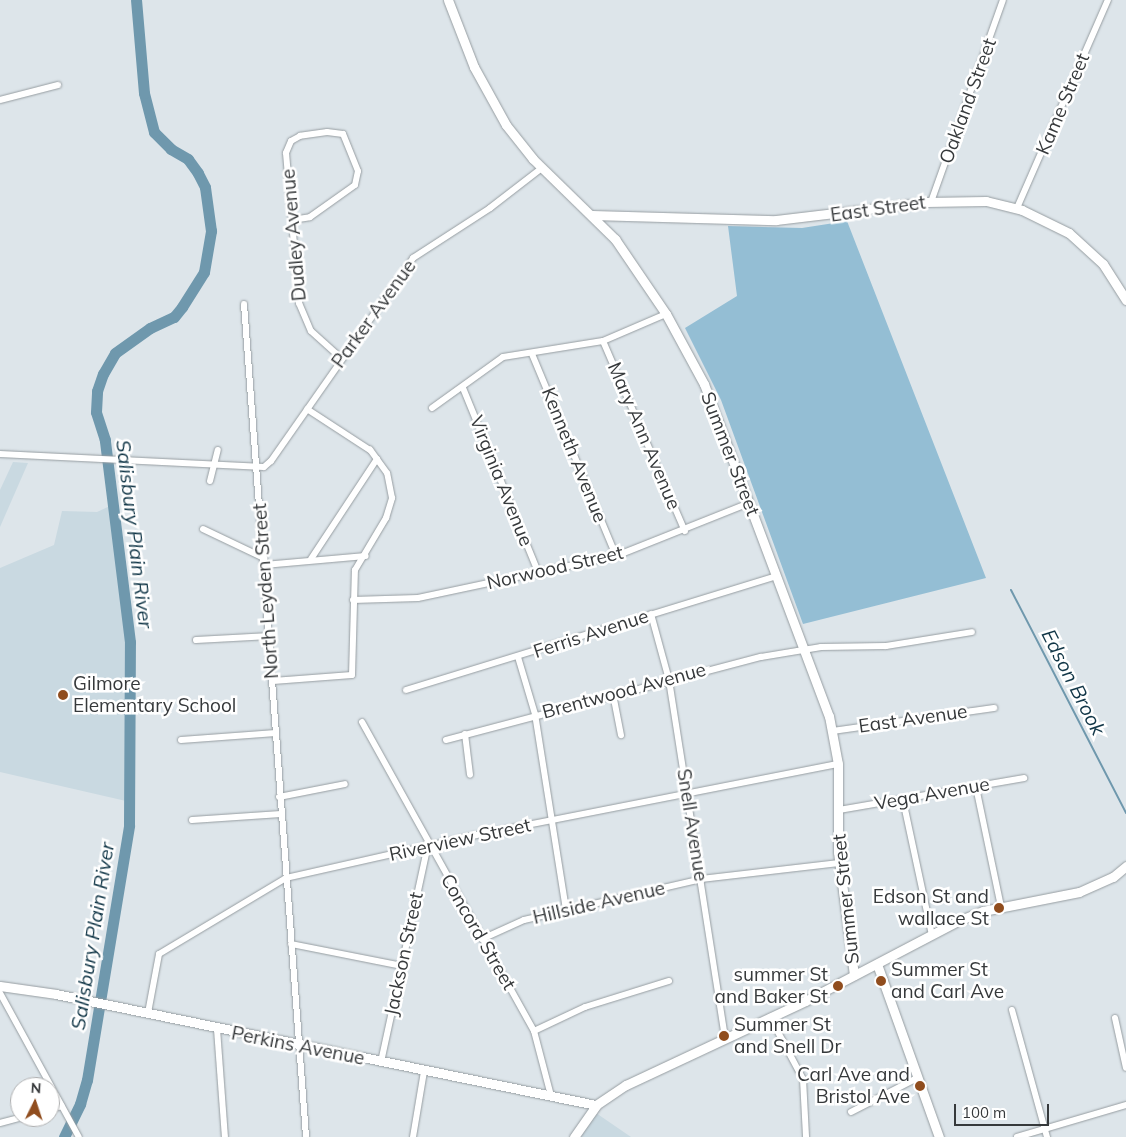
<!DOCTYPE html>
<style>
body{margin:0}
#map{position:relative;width:1126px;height:1137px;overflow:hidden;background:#dde5ea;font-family:Mulish,sans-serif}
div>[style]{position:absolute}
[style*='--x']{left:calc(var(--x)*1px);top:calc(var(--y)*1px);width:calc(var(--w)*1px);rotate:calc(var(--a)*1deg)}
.built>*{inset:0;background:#c9d9e1}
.forest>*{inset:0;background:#94bed4}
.stream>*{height:2px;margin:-1px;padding:0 1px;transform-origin:1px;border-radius:1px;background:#6f98ad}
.river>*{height:11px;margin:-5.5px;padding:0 5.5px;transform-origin:5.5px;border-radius:5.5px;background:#6f98ad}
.roads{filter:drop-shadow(0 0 1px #969da1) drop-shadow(0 0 1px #969da1)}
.minor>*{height:6px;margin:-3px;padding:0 3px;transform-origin:3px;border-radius:3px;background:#fff}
.tertiary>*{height:9px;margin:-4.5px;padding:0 4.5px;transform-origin:4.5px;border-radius:4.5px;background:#fff}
.dots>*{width:14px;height:14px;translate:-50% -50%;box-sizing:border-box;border:2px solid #fff;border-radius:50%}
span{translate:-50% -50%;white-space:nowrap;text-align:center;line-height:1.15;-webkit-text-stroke:5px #fff;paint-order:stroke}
.street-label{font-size:19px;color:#36393b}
.poi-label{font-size:19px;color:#36393b}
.left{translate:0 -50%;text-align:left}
.right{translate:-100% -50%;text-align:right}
.water-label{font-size:20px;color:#113647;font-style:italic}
.north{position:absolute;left:10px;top:1077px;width:50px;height:50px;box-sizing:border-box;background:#fff;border:1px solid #afb0b1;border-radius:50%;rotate:4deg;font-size:14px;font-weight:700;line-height:20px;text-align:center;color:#36393b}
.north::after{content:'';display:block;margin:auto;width:18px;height:22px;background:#904d1e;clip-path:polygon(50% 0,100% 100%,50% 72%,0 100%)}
.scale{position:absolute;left:954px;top:1104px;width:95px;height:22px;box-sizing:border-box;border:2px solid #36393b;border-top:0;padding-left:6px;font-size:15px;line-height:18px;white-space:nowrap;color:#36393b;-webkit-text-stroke:4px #fff;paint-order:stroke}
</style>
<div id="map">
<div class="built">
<i style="clip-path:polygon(13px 462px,28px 463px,0 527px,0 490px)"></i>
<i style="clip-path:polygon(112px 505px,126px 619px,126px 801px,0 772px,0 568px,54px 545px,62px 511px,97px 512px)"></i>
<i style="clip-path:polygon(596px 1113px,631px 1137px,581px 1137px)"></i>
</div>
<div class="forest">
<i style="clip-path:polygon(847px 221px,986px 578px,803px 624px,721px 400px,685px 328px,737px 296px,728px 226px,802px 228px)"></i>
</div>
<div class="stream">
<i style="--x:1011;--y:590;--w:251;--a:62.7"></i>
</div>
<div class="river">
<i style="--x:64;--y:1137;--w:37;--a:-64"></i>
<i style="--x:80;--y:1104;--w:25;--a:-74"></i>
<i style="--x:87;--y:1080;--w:258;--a:-80.6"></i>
<i style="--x:129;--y:825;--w:183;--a:-89.7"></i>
<i style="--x:130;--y:642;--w:204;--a:-97.1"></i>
<i style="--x:105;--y:440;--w:29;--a:-108"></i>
<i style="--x:96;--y:412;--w:21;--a:-87"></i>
<i style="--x:97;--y:391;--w:18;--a:-71"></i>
<i style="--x:103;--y:374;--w:24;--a:-60"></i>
<i style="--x:115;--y:353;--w:43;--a:-35.5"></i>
<i style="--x:150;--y:328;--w:26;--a:-25"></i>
<i style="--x:174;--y:317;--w:13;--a:-51"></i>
<i style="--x:182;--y:307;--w:41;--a:-57.8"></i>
<i style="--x:204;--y:272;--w:42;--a:-80.3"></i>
<i style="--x:211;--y:231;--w:44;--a:-97.8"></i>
<i style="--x:205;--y:187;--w:16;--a:-117"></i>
<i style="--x:198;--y:173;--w:17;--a:-126"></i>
<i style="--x:188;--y:159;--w:20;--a:-150"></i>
<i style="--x:171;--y:149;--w:24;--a:-135"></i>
<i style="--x:154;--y:132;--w:40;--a:-104.4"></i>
<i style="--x:144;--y:93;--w:93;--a:-94.9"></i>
</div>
<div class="roads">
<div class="minor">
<i style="--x:0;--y:100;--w:60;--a:-14.5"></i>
<i style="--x:931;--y:202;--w:214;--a:-70.4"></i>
<i style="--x:1017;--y:208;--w:227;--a:-66.4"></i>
<i style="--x:292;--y:220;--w:18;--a:-9"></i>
<i style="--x:310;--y:217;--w:55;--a:-35.4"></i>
<i style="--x:355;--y:185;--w:14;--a:-78"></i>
<i style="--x:358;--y:171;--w:40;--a:-112"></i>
<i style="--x:343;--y:134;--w:16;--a:-173"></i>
<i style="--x:327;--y:132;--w:27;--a:172"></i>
<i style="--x:300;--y:136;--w:10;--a:151"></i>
<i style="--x:291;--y:141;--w:13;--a:113"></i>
<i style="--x:286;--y:153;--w:151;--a:85"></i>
<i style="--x:299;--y:303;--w:30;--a:67"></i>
<i style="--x:311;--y:331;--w:40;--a:42"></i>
<i style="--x:244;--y:304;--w:835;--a:85.74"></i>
<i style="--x:603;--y:341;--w:207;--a:66.7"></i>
<i style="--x:532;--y:354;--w:219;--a:67.4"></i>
<i style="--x:463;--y:388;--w:201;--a:67.8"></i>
<i style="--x:432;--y:408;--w:87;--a:-35.7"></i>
<i style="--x:503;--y:357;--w:101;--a:-9.1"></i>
<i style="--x:603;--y:341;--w:69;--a:-23.2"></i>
<i style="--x:0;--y:454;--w:264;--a:2.8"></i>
<i style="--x:264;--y:467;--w:9;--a:-41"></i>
<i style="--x:271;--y:461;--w:248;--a:-55"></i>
<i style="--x:413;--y:258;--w:92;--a:-33"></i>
<i style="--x:490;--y:208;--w:66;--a:-37.6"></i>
<i style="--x:210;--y:481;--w:32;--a:-76"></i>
<i style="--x:203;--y:529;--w:68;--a:25.4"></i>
<i style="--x:311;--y:559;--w:120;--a:-56.6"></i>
<i style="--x:264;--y:565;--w:102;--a:-5"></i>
<i style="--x:353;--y:600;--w:65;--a:-1.8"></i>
<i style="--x:418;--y:598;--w:202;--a:-12"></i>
<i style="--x:616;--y:556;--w:143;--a:-21.7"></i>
<i style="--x:651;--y:614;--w:68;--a:74.7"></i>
<i style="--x:669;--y:680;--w:361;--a:81.1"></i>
<i style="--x:196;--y:640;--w:74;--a:-3.1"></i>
<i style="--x:518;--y:657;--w:59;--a:73.4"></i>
<i style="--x:535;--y:714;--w:198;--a:81"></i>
<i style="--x:273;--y:681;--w:79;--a:-4.3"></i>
<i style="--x:352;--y:675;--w:105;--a:-88.4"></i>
<i style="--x:355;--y:570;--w:61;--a:-59.2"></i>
<i style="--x:386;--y:518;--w:21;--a:-73"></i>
<i style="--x:392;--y:498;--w:25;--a:-101"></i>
<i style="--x:387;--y:473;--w:29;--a:-126"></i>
<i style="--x:370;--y:450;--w:75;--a:-146.9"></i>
<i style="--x:406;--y:690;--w:387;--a:-17.1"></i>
<i style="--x:613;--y:694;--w:42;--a:79"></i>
<i style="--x:362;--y:722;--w:354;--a:60.9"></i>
<i style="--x:534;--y:1031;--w:67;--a:75.3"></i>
<i style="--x:832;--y:731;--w:164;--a:-8.1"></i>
<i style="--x:465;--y:734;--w:41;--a:83"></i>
<i style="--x:181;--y:740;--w:95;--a:-4.2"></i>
<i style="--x:446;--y:740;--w:326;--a:-14.8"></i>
<i style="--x:761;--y:657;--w:61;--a:-9.5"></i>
<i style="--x:821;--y:647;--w:65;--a:-0.9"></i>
<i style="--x:886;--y:646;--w:87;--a:-9.2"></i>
<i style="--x:976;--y:787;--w:123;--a:78.2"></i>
<i style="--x:279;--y:797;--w:67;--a:-11.1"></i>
<i style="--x:903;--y:800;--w:138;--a:77.9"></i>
<i style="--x:839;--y:810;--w:188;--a:-9.8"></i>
<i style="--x:192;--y:820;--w:89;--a:-3.9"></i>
<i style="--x:482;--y:939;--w:46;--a:-24.3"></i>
<i style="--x:524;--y:920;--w:182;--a:-13"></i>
<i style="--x:701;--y:879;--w:139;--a:-6.6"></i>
<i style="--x:291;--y:944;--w:113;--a:11.2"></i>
<i style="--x:0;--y:993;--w:164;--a:61.3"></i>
<i style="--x:1012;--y:1010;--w:132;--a:74.6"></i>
<i style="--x:148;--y:1013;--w:60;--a:-79.4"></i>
<i style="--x:159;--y:954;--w:148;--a:-30.9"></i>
<i style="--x:286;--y:878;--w:205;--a:-12.7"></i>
<i style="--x:486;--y:833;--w:359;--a:-11.1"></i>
<i style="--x:770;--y:1017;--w:70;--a:62"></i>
<i style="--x:803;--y:1079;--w:58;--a:87"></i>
<i style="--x:1115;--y:1018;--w:51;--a:77.6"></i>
<i style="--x:217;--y:1029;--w:108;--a:85.8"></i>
<i style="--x:534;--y:1031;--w:56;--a:-25.2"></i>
<i style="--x:585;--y:1007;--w:88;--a:-17.2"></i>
<i style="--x:381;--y:1062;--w:222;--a:-77.8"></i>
<i style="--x:50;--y:1109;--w:12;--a:-14"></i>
<i style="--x:851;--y:1112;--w:76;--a:-27.2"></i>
<i style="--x:0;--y:1123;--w:24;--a:-15"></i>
<i style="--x:413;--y:1137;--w:67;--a:-80.5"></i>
<i style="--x:1017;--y:1137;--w:114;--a:-16.4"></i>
</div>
<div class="tertiary">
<i style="--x:448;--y:0;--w:72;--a:68.8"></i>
<i style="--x:474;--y:67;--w:66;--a:61.1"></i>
<i style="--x:506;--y:125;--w:43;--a:51.5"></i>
<i style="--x:533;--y:159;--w:115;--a:44.3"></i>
<i style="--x:615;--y:239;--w:91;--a:55.8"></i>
<i style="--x:666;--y:314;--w:80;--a:61.5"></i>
<i style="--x:704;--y:384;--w:355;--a:69.4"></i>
<i style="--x:829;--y:716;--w:49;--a:79.4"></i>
<i style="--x:838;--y:764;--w:88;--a:90"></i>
<i style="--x:838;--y:852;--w:124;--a:82.6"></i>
<i style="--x:592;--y:215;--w:184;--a:1.6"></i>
<i style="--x:776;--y:220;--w:151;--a:-6.8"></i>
<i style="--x:926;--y:202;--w:60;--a:-1"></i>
<i style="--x:986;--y:201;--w:37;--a:14"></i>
<i style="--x:1022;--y:210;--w:52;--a:26.1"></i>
<i style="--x:1069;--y:233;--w:46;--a:42.4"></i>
<i style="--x:1103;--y:264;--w:43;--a:57.4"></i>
<i style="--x:877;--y:964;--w:184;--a:70.3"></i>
<i style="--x:0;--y:986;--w:57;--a:8.1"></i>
<i style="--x:56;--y:994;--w:551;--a:11.62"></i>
<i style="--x:574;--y:1137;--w:39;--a:-55"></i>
<i style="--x:596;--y:1105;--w:36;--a:-34"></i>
<i style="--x:626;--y:1085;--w:198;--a:-25.1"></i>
<i style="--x:805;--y:1001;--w:173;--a:-27.6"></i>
<i style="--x:958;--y:921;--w:27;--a:-22"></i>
<i style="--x:983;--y:911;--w:98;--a:-11.2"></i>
<i style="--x:1079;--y:892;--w:37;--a:-24"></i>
<i style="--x:1113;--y:877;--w:17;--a:-40"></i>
</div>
</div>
<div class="dots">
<i style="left:63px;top:695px;background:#904d1e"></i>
<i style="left:999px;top:908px;background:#904d1e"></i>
<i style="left:881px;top:981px;background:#904d1e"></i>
<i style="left:838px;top:986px;background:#904d1e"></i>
<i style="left:724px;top:1036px;background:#904d1e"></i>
<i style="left:920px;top:1086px;background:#904d1e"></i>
</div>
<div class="street-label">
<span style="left:968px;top:101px;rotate:-70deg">Oakland Street</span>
<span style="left:1063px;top:104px;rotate:-67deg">Kame Street</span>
<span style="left:878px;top:209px;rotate:-8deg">East Street</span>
<span style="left:294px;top:235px;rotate:-95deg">Dudley Avenue</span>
<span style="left:374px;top:314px;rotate:-54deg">Parker Avenue</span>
<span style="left:644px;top:436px;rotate:67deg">Mary Ann Avenue</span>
<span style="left:730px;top:454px;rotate:69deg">Summer Street</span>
<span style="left:574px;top:455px;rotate:68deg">Kenneth Avenue</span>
<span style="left:501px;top:481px;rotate:68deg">Virginia Avenue</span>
<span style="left:555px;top:568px;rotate:-13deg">Norwood Street</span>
<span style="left:266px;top:591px;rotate:-94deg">North Leyden Street</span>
<span style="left:591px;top:634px;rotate:-18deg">Ferris Avenue</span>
<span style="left:624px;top:691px;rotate:-15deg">Brentwood Avenue</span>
<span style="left:913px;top:719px;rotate:-8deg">East Avenue</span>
<span style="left:932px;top:794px;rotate:-10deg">Vega Avenue</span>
<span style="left:692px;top:825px;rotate:81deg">Snell Avenue</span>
<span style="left:460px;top:840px;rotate:-12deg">Riverview Street</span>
<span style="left:846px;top:899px;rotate:-96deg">Summer Street</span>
<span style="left:599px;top:903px;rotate:-13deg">Hillside Avenue</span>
<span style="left:478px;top:932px;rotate:60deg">Concord Street</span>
<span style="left:404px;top:954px;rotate:-78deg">Jackson Street</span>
<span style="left:298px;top:1046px;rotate:11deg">Perkins Avenue</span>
</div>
<div class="poi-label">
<span class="left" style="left:73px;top:695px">Gilmore<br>Elementary School</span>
<span class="right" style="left:989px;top:908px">Edson St and<br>wallace St</span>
<span class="left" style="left:891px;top:981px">Summer St<br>and Carl Ave</span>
<span class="right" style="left:828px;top:986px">summer St<br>and Baker St</span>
<span class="left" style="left:734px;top:1036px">Summer St<br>and Snell Dr</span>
<span class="right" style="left:910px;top:1086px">Carl Ave and<br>Bristol Ave</span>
</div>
<div class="water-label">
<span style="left:135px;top:534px;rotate:83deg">Salisbury Plain River</span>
<span style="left:1074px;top:682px;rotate:63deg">Edson Brook</span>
<span style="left:92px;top:936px;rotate:-81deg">Salisbury Plain River</span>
</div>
<div class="north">N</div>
<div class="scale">100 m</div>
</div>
